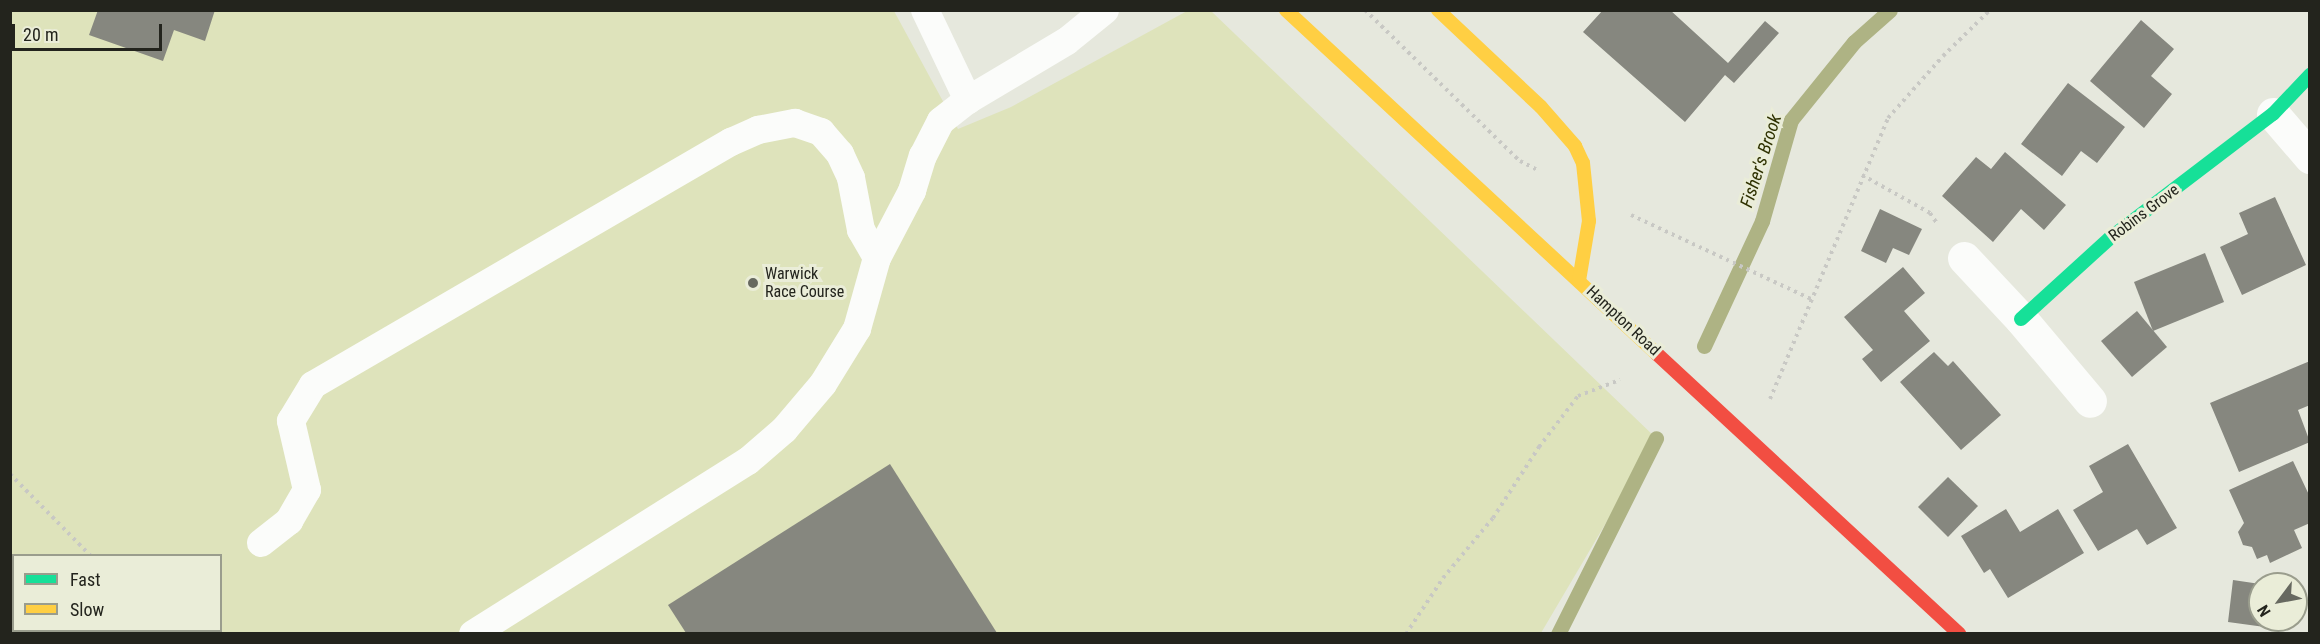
<!DOCTYPE html>
<style>
body{margin:0}
#map{position:relative;width:2320px;height:644px;overflow:hidden;background:#e6e8dd;font-family:"Roboto Condensed",sans-serif}
div>[style]{position:absolute}
[style*='--x']{left:calc(var(--x)*1px);top:calc(var(--y)*1px);width:calc(var(--w)*1px);rotate:calc(var(--a)*1deg)}
.green>*{inset:0;background:#dee3bb}
.stream>*{height:15px;margin:-7.5px;padding:0 7.5px;transform-origin:7.5px;border-radius:7.5px;background:#aeb384}
.building>*{inset:0;background:#86877f}
.path>*{height:4px;margin-top:-2px;transform-origin:0;background:repeating-linear-gradient(90deg,#c8c8c4 0 3px,transparent 0 7.5px)}
.lane>*{height:28px;margin:-14px;padding:0 14px;transform-origin:14px;border-radius:14px;background:#fbfcfa}
.street>*{height:33px;margin:-16.5px;padding:0 16.5px;transform-origin:16.5px;border-radius:16.5px;background:#fbfcfa}
.fast>*{height:14px;margin:-7px;padding:0 7px;transform-origin:7px;border-radius:7px;background:#16e098}
.slow>*{height:14px;margin:-7px;padding:0 7px;transform-origin:7px;border-radius:7px;background:#ffcf43}
.jam>*{height:14px;margin:-7px;padding:0 7px;transform-origin:7px;border-radius:7px;background:#f24e42}
.dots>*{width:16px;height:16px;translate:-50% -50%;box-sizing:border-box;border:3px solid #eaedd8;border-radius:50%}
span{translate:-50% -50%;white-space:nowrap;text-align:center;line-height:1.15;-webkit-text-stroke:6px #eaedd8;paint-order:stroke}
.street-label{font-size:16px;color:#23241d}
.poi-label{font-size:16px;color:#23241d}
.left{translate:0 -50%;text-align:left}
.water-label{font-size:18px;color:#2e3100;font-style:italic}
.frame{position:absolute;inset:0;border:12px solid #23241d;pointer-events:none}
.legend{position:absolute;left:12px;top:554px;width:210px;height:78px;box-sizing:border-box;background:#eaedd8;border:2px solid #9a9d8d;margin:0;padding:8px 10px;list-style:none;font-size:18px;color:#23241d}
.legend li{display:flex;align-items:center;gap:12px;height:30px}
.legend b{width:30px;border:2px solid #9a9d8d}
.north{position:absolute;left:2248px;top:572px;width:60px;height:60px;box-sizing:border-box;background:#eaedd8;border:2px solid #9a9d8d;border-radius:50%;rotate:238deg;font-size:16px;font-weight:700;line-height:24px;text-align:center;color:#23241d}
.north::after{content:'';display:block;margin:auto;width:21px;height:27px;background:#676960;clip-path:polygon(50% 0,100% 100%,50% 72%,0 100%)}
.scale{position:absolute;left:12px;top:24px;width:150px;height:27px;box-sizing:border-box;border:3px solid #23241d;border-top:0;padding-left:8px;font-size:18px;line-height:21px;white-space:nowrap;color:#23241d;-webkit-text-stroke:4px #eaedd8;paint-order:stroke}
</style>
<div id="map">
<div class="green">
<i style="clip-path:polygon(evenodd,10px 11px,894px 11px,958px 129px,1011px 107px,1187px 11px,1211px 11px,1656px 438px,1541px 633px,11px 633px,10px 11px,14px 556px,220px 556px,220px 630px,14px 630px,14px 556px)"></i>
</div>
<div class="stream">
<i style="--x:1704;--y:346;--w:138;--a:-65.1"></i>
<i style="--x:1762;--y:221;--w:105;--a:-74"></i>
<i style="--x:1791;--y:120;--w:100;--a:-51.1"></i>
<i style="--x:1854;--y:42;--w:48;--a:-41.6"></i>
<i style="--x:1558;--y:634;--w:219;--a:-63.4"></i>
</div>
<div class="building">
<i style="clip-path:polygon(98px 10px,215px 10px,205px 41px,174px 30px,163px 61px,89px 35px)"></i>
<i style="clip-path:polygon(1603px 10px,1670px 10px,1728px 63px,1765px 21px,1779px 33px,1734px 83px,1725px 75px,1685px 122px,1583px 32px)"></i>
<i style="clip-path:polygon(2141px 20px,2174px 49px,2151px 76px,2172px 94px,2144px 128px,2090px 81px)"></i>
<i style="clip-path:polygon(2068px 83px,2125px 127px,2097px 163px,2081px 151px,2062px 176px,2021px 144px)"></i>
<i style="clip-path:polygon(2005px 152px,2066px 205px,2044px 230px,2021px 209px,1993px 242px,1942px 196px,1976px 157px,1991px 169px)"></i>
<i style="clip-path:polygon(2275px 197px,2306px 265px,2242px 295px,2220px 247px,2248px 234px,2239px 213px)"></i>
<i style="clip-path:polygon(1880px 209px,1922px 229px,1909px 255px,1893px 248px,1886px 263px,1861px 251px)"></i>
<i style="clip-path:polygon(2205px 253px,2224px 302px,2153px 331px,2134px 282px)"></i>
<i style="clip-path:polygon(1903px 267px,1925px 293px,1904px 311px,1930px 341px,1881px 382px,1862px 359px,1873px 350px,1844px 317px)"></i>
<i style="clip-path:polygon(2137px 311px,2167px 347px,2132px 377px,2101px 341px)"></i>
<i style="clip-path:polygon(1934px 352px,1948px 366px,1953px 361px,2001px 415px,1961px 450px,1900px 382px)"></i>
<i style="clip-path:polygon(2310px 361px,2310px 405px,2298px 410px,2310px 442px,2239px 472px,2210px 403px)"></i>
<i style="clip-path:polygon(2128px 444px,2177px 528px,2147px 545px,2137px 529px,2098px 551px,2073px 510px,2103px 492px,2089px 466px)"></i>
<i style="clip-path:polygon(2293px 461px,2310px 497px,2310px 523px,2294px 530px,2302px 548px,2270px 563px,2267px 555px,2257px 559px,2252px 547px,2243px 545px,2238px 532px,2244px 523px,2229px 490px)"></i>
<i style="clip-path:polygon(890px 464px,997px 633px,686px 633px,668px 605px)"></i>
<i style="clip-path:polygon(1948px 477px,1978px 506px,1948px 537px,1918px 507px)"></i>
<i style="clip-path:polygon(2006px 509px,2020px 532px,2058px 509px,2084px 553px,2008px 598px,1990px 569px,1984px 573px,1961px 536px)"></i>
<i style="clip-path:polygon(2233px 580px,2260px 584px,2260px 620px,2273px 620px,2272px 628px,2228px 622px)"></i>
</div>
<div class="path">
<i style="--x:1365;--y:10;--w:216;--a:44.3"></i>
<i style="--x:1520;--y:161;--w:18;--a:27"></i>
<i style="--x:1862;--y:175;--w:78;--a:29.2"></i>
<i style="--x:1930;--y:213;--w:14;--a:56"></i>
<i style="--x:1631;--y:215;--w:201;--a:25"></i>
<i style="--x:1770;--y:399;--w:305;--a:-67.2"></i>
<i style="--x:1888;--y:118;--w:83;--a:-48.4"></i>
<i style="--x:1943;--y:56;--w:66;--a:-44.4"></i>
<i style="--x:10;--y:474;--w:115;--a:45.4"></i>
<i style="--x:155;--y:630;--w:4;--a:63"></i>
<i style="--x:1406;--y:634;--w:67;--a:-56.5"></i>
<i style="--x:1443;--y:578;--w:78;--a:-50.2"></i>
<i style="--x:1493;--y:518;--w:85;--a:-57.1"></i>
<i style="--x:1539;--y:447;--w:64;--a:-52.6"></i>
<i style="--x:1578;--y:396;--w:45;--a:-20.9"></i>
</div>
<div class="lane">
<i style="--x:925;--y:10;--w:100;--a:64.5"></i>
<i style="--x:968;--y:100;--w:115;--a:-30.8"></i>
<i style="--x:1067;--y:41;--w:49;--a:-39.2"></i>
<i style="--x:261;--y:543;--w:36;--a:-38"></i>
<i style="--x:289;--y:521;--w:36;--a:-60"></i>
<i style="--x:307;--y:490;--w:71;--a:-103.1"></i>
<i style="--x:291;--y:421;--w:42;--a:-58.6"></i>
<i style="--x:313;--y:385;--w:484;--a:-30.2"></i>
<i style="--x:731;--y:142;--w:30;--a:-24"></i>
<i style="--x:758;--y:130;--w:38;--a:-11"></i>
<i style="--x:795;--y:123;--w:28;--a:19"></i>
<i style="--x:821;--y:132;--w:29;--a:49"></i>
<i style="--x:840;--y:154;--w:26;--a:65"></i>
<i style="--x:851;--y:178;--w:53;--a:79.1"></i>
<i style="--x:861;--y:230;--w:32;--a:60"></i>
<i style="--x:473;--y:634;--w:325;--a:-32.2"></i>
<i style="--x:748;--y:461;--w:48;--a:-40.7"></i>
<i style="--x:784;--y:430;--w:60;--a:-49.7"></i>
<i style="--x:823;--y:384;--w:65;--a:-58.3"></i>
<i style="--x:857;--y:329;--w:74;--a:-74.3"></i>
<i style="--x:877;--y:258;--w:76;--a:-62.4"></i>
<i style="--x:912;--y:191;--w:37;--a:-73"></i>
<i style="--x:923;--y:156;--w:39;--a:-63"></i>
<i style="--x:941;--y:121;--w:34;--a:-38"></i>
</div>
<div class="street">
<i style="--x:2273;--y:114;--w:57;--a:49.3"></i>
<i style="--x:1964;--y:258;--w:83;--a:46.9"></i>
<i style="--x:2021;--y:319;--w:107;--a:49.9"></i>
</div>
<div class="fast">
<i style="--x:2021;--y:319;--w:120;--a:-42.3"></i>
<i style="--x:2110;--y:238;--w:205;--a:-37.3"></i>
<i style="--x:2273;--y:114;--w:54;--a:-46.5"></i>
</div>
<div class="slow">
<i style="--x:1286;--y:10;--w:506;--a:42.84"></i>
<i style="--x:1438;--y:10;--w:141;--a:43.3"></i>
<i style="--x:1541;--y:107;--w:52;--a:48.9"></i>
<i style="--x:1575;--y:146;--w:19;--a:65"></i>
<i style="--x:1583;--y:163;--w:58;--a:84.1"></i>
<i style="--x:1589;--y:221;--w:61;--a:99.5"></i>
</div>
<div class="jam">
<i style="--x:1657;--y:354;--w:412;--a:42.8"></i>
</div>
<div class="dots">
<i style="left:753px;top:283px;background:#676960"></i>
</div>
<div class="street-label">
<span style="left:2144px;top:213px;rotate:-37deg">Robins Grove</span>
<span style="left:1623px;top:321px;rotate:43deg">Hampton Road</span>
</div>
<div class="poi-label">
<span class="left" style="left:765px;top:283px">Warwick<br>Race Course</span>
</div>
<div class="water-label">
<span style="left:1761px;top:161px;rotate:-72deg">Fisher's Brook</span>
</div>
<div class="frame"></div>
<ul class="legend">
<li><b style="height:8px;background:#16e098"></b>Fast</li>
<li><b style="height:8px;background:#ffcf43"></b>Slow</li>
</ul>
<div class="north">N</div>
<div class="scale">20 m</div>
</div>
